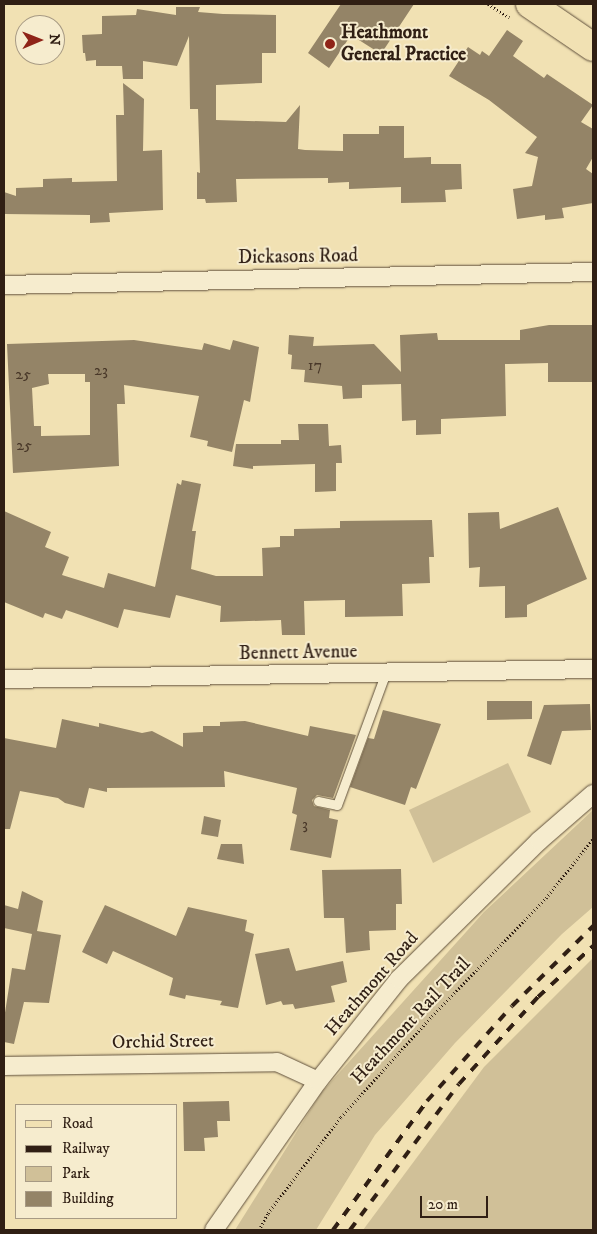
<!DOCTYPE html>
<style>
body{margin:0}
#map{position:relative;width:597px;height:1234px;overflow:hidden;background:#f1e1b3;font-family:"IM FELL DW Pica",serif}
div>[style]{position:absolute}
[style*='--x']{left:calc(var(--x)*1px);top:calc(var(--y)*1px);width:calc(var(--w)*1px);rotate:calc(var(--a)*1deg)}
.green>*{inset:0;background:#d0c098}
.building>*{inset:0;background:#948467}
.path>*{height:3px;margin-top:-1.5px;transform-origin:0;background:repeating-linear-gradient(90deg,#301f14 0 1px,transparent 0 3.5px)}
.roads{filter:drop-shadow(0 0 1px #60503c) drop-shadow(0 0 1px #60503c)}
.lane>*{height:9px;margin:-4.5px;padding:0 4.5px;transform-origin:4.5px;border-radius:4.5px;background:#f6ecce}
.street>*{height:18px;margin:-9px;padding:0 9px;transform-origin:9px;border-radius:9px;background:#f6ecce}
.primary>*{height:28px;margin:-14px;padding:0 14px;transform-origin:14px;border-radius:14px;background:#f1e1b3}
.rail>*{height:4px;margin-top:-2px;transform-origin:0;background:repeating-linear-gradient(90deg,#301f14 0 9px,transparent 0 18px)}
.dots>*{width:14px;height:14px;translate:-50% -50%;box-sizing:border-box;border:2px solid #f6ecce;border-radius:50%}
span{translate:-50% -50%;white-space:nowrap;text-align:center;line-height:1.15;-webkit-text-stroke:4px #f6ecce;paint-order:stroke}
.number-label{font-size:16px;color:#493829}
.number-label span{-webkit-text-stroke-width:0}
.poi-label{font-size:19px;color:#301f14;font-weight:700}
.left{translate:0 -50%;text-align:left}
.street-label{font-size:19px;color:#301f14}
.frame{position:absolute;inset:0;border:5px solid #301f14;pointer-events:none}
.legend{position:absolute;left:15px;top:1104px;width:162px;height:115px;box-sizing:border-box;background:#f6ecce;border:1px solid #a79a84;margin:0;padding:6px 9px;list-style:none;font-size:15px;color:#301f14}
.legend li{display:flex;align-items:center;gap:10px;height:25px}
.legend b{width:25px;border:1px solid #a79a84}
.north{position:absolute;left:15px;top:15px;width:50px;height:50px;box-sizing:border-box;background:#f6ecce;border:1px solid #a79a84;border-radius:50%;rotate:89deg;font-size:14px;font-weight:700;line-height:20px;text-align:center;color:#301f14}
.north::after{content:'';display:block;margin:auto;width:18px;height:22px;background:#8f2418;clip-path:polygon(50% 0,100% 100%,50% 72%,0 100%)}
.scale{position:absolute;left:420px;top:1196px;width:68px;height:22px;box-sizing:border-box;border:2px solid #301f14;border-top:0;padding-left:6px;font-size:15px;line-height:18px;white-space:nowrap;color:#301f14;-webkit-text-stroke:4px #f6ecce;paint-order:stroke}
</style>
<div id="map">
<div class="green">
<i style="clip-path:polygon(508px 763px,531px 812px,433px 863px,409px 810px)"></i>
<i style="clip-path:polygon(593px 810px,593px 907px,562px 934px,455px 1043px,375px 1135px,316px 1230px,235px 1230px,321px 1093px,484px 912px)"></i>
<i style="clip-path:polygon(593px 958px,593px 1230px,363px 1230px,484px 1067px)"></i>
</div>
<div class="building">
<i style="clip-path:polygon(341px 4px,414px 4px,381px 54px,351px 35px,329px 68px,308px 53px)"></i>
<i style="clip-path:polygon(176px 7px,200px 7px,198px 12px,223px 14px,276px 15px,276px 53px,262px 53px,262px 83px,216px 85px,216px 120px,286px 122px,300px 105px,298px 149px,305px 150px,343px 151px,343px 134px,379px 134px,379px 126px,404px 126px,404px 158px,431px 157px,431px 164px,461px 164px,462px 189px,445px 190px,446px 202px,401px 203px,401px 187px,349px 189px,349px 182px,328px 183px,328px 178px,236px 179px,237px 202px,206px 203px,205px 199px,197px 199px,197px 172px,200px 173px,198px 109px,190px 109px,189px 36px,177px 66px,143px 61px,143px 79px,123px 79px,122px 66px,96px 66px,96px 60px,86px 61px,85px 53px,83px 53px,82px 35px,102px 34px,102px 16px,136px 15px,137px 9px,176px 15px)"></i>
<i style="clip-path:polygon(507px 30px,523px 41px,513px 56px,544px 78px,547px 74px,593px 105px,581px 122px,593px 129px,593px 157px,586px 169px,593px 174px,593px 203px,562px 208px,564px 218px,545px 220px,545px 215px,517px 219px,513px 189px,532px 186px,538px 157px,525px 153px,537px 137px,489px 100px,449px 76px,468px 47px,480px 55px,482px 51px,489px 56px)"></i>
<i style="clip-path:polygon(123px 83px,144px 99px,143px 151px,162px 150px,163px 210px,109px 213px,110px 222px,90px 223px,90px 215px,4px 214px,4px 192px,16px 196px,16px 188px,43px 187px,43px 179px,72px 178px,72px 182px,117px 181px,116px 115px,124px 115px)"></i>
<i style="clip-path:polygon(549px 325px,593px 325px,593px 382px,548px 382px,548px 363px,505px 364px,506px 416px,441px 419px,441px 434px,416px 435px,416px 420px,402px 421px,401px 384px,362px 385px,362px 398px,343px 399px,342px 386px,304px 382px,305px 370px,291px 369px,292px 355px,288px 354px,289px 335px,314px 337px,313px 346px,374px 344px,401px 372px,400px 335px,437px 333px,438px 340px,520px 340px,520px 330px)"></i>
<i style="clip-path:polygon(evenodd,134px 340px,202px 350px,204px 343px,230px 350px,233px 340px,259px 347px,250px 402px,244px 400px,232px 452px,207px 446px,208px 441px,190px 437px,199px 396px,124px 385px,125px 404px,117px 404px,119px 466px,13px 473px,7px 344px,134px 340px,48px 374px,85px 374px,85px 382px,90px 382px,90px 435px,41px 436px,41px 426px,34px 426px,32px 388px,49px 384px,48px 374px)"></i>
<i style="clip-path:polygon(298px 424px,328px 424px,329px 446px,341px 445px,342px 463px,336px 463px,336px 491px,315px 492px,315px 464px,253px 466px,253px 469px,233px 466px,236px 444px,281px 444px,281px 440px,299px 440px)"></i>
<i style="clip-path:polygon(182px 480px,201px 484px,192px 531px,196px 531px,191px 569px,216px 576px,263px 576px,262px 548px,280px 547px,280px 536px,294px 536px,294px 529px,340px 528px,340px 521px,432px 520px,434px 557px,429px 557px,430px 583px,402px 584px,403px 616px,345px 617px,345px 600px,304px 601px,305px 635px,282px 635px,281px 620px,220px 622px,221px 606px,176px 595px,170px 618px,124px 609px,118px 628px,66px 610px,62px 619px,45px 613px,43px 618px,4px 602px,4px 511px,51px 532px,45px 547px,69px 557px,62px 575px,104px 588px,108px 573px,155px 587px,177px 483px,181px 485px)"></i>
<i style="clip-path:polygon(558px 507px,587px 579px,527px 605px,527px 617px,505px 618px,505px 586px,479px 587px,480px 567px,469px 568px,468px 513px,499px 512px,500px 529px)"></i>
<i style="clip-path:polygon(487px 701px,532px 701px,532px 719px,487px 720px)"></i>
<i style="clip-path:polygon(590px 704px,591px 730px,562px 731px,551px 765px,527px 756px,544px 705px)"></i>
<i style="clip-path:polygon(383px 710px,441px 724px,416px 789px,411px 787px,405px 805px,350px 787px,368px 738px,374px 739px)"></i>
<i style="clip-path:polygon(62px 719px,99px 727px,99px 723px,142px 733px,152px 731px,183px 747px,183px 733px,203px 732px,203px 726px,220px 726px,220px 722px,245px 721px,308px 736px,310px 726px,356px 735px,333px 798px,317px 795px,312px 800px,314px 806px,330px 810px,329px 818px,338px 820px,331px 858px,290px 850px,297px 815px,292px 813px,297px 788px,224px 771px,225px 787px,107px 788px,107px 792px,89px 788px,84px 808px,65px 803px,58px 798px,20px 791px,10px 829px,4px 829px,4px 738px,56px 748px)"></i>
<i style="clip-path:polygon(204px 816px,221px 820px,218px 837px,201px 834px)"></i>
<i style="clip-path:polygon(221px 844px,242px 844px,244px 864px,217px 859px)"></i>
<i style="clip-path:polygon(401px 869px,402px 904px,396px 904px,396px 930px,369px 931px,370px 950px,346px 953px,344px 918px,324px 918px,322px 870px)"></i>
<i style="clip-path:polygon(22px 891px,43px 901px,37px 931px,61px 935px,49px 1003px,24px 1002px,14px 1044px,4px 1042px,4px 1019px,12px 968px,25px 970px,32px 934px,4px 928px,4px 905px,18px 909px)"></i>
<i style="clip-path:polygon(105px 905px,176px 936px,188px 907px,247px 920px,245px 931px,254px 934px,238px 1008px,220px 1005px,222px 1001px,186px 995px,185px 999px,169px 995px,173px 978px,113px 951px,107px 964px,82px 952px)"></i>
<i style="clip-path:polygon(289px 948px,296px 971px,343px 961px,347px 982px,331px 986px,335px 1002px,295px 1009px,293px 1004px,283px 1005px,281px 1001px,266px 1005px,255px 954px)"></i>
<i style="clip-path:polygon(229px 1101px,230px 1121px,217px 1121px,218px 1137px,204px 1138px,205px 1151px,184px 1151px,183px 1102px)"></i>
</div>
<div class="path">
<i style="--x:488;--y:4;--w:25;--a:32"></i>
<i style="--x:259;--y:1230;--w:19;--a:-62"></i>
<i style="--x:268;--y:1213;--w:121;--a:-52.8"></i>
<i style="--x:341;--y:1117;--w:136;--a:-48"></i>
<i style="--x:432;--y:1016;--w:164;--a:-46"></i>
<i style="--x:546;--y:898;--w:75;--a:-51.5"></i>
</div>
<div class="roads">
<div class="lane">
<i style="--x:318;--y:801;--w:19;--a:12"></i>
<i style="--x:337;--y:805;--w:142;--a:-69.8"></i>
</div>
<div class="street">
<i style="--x:4;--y:285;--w:589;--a:-1.26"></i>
<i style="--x:4;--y:679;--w:589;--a:-0.97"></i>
<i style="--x:4;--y:1066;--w:273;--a:-0.8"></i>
<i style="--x:277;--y:1062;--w:45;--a:24.9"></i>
<i style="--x:214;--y:1230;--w:182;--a:-55.1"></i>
<i style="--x:318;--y:1081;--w:130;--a:-51.5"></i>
<i style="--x:399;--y:979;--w:197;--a:-44.6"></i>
<i style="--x:539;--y:841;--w:72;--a:-41"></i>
</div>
<div class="primary">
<i style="--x:530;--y:4;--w:76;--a:34.3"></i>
</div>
</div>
<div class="rail">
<i style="--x:333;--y:1230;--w:160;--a:-53.9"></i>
<i style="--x:427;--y:1101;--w:127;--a:-48.2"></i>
<i style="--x:512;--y:1006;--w:114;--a:-44.6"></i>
<i style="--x:350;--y:1230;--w:182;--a:-53.3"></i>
<i style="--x:459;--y:1084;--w:118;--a:-47.8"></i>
<i style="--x:538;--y:997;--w:75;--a:-42.8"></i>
</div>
<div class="dots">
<i style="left:330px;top:44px;background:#8f2418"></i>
</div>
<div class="number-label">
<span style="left:315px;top:365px">17</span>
<span style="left:101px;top:370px">23</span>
<span style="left:23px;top:374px">25</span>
<span style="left:24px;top:445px">25</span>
<span style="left:305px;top:824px">3</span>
</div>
<div class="poi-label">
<span class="left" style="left:341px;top:44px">Heathmont<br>General Practice</span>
</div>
<div class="street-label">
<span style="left:298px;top:257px;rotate:-1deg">Dickasons Road</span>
<span style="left:298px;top:653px;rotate:-1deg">Bennett Avenue</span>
<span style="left:372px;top:984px;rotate:-49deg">Heathmont Road</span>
<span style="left:411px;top:1021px;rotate:-47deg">Heathmont Rail Trail</span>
<span style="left:163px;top:1042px;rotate:-1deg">Orchid Street</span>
</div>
<div class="frame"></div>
<ul class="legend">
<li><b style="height:6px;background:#f1e1b3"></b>Road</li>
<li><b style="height:6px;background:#301f14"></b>Railway</li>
<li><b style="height:14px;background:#d0c098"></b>Park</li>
<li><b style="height:14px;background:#948467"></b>Building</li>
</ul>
<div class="north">N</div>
<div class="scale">20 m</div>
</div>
